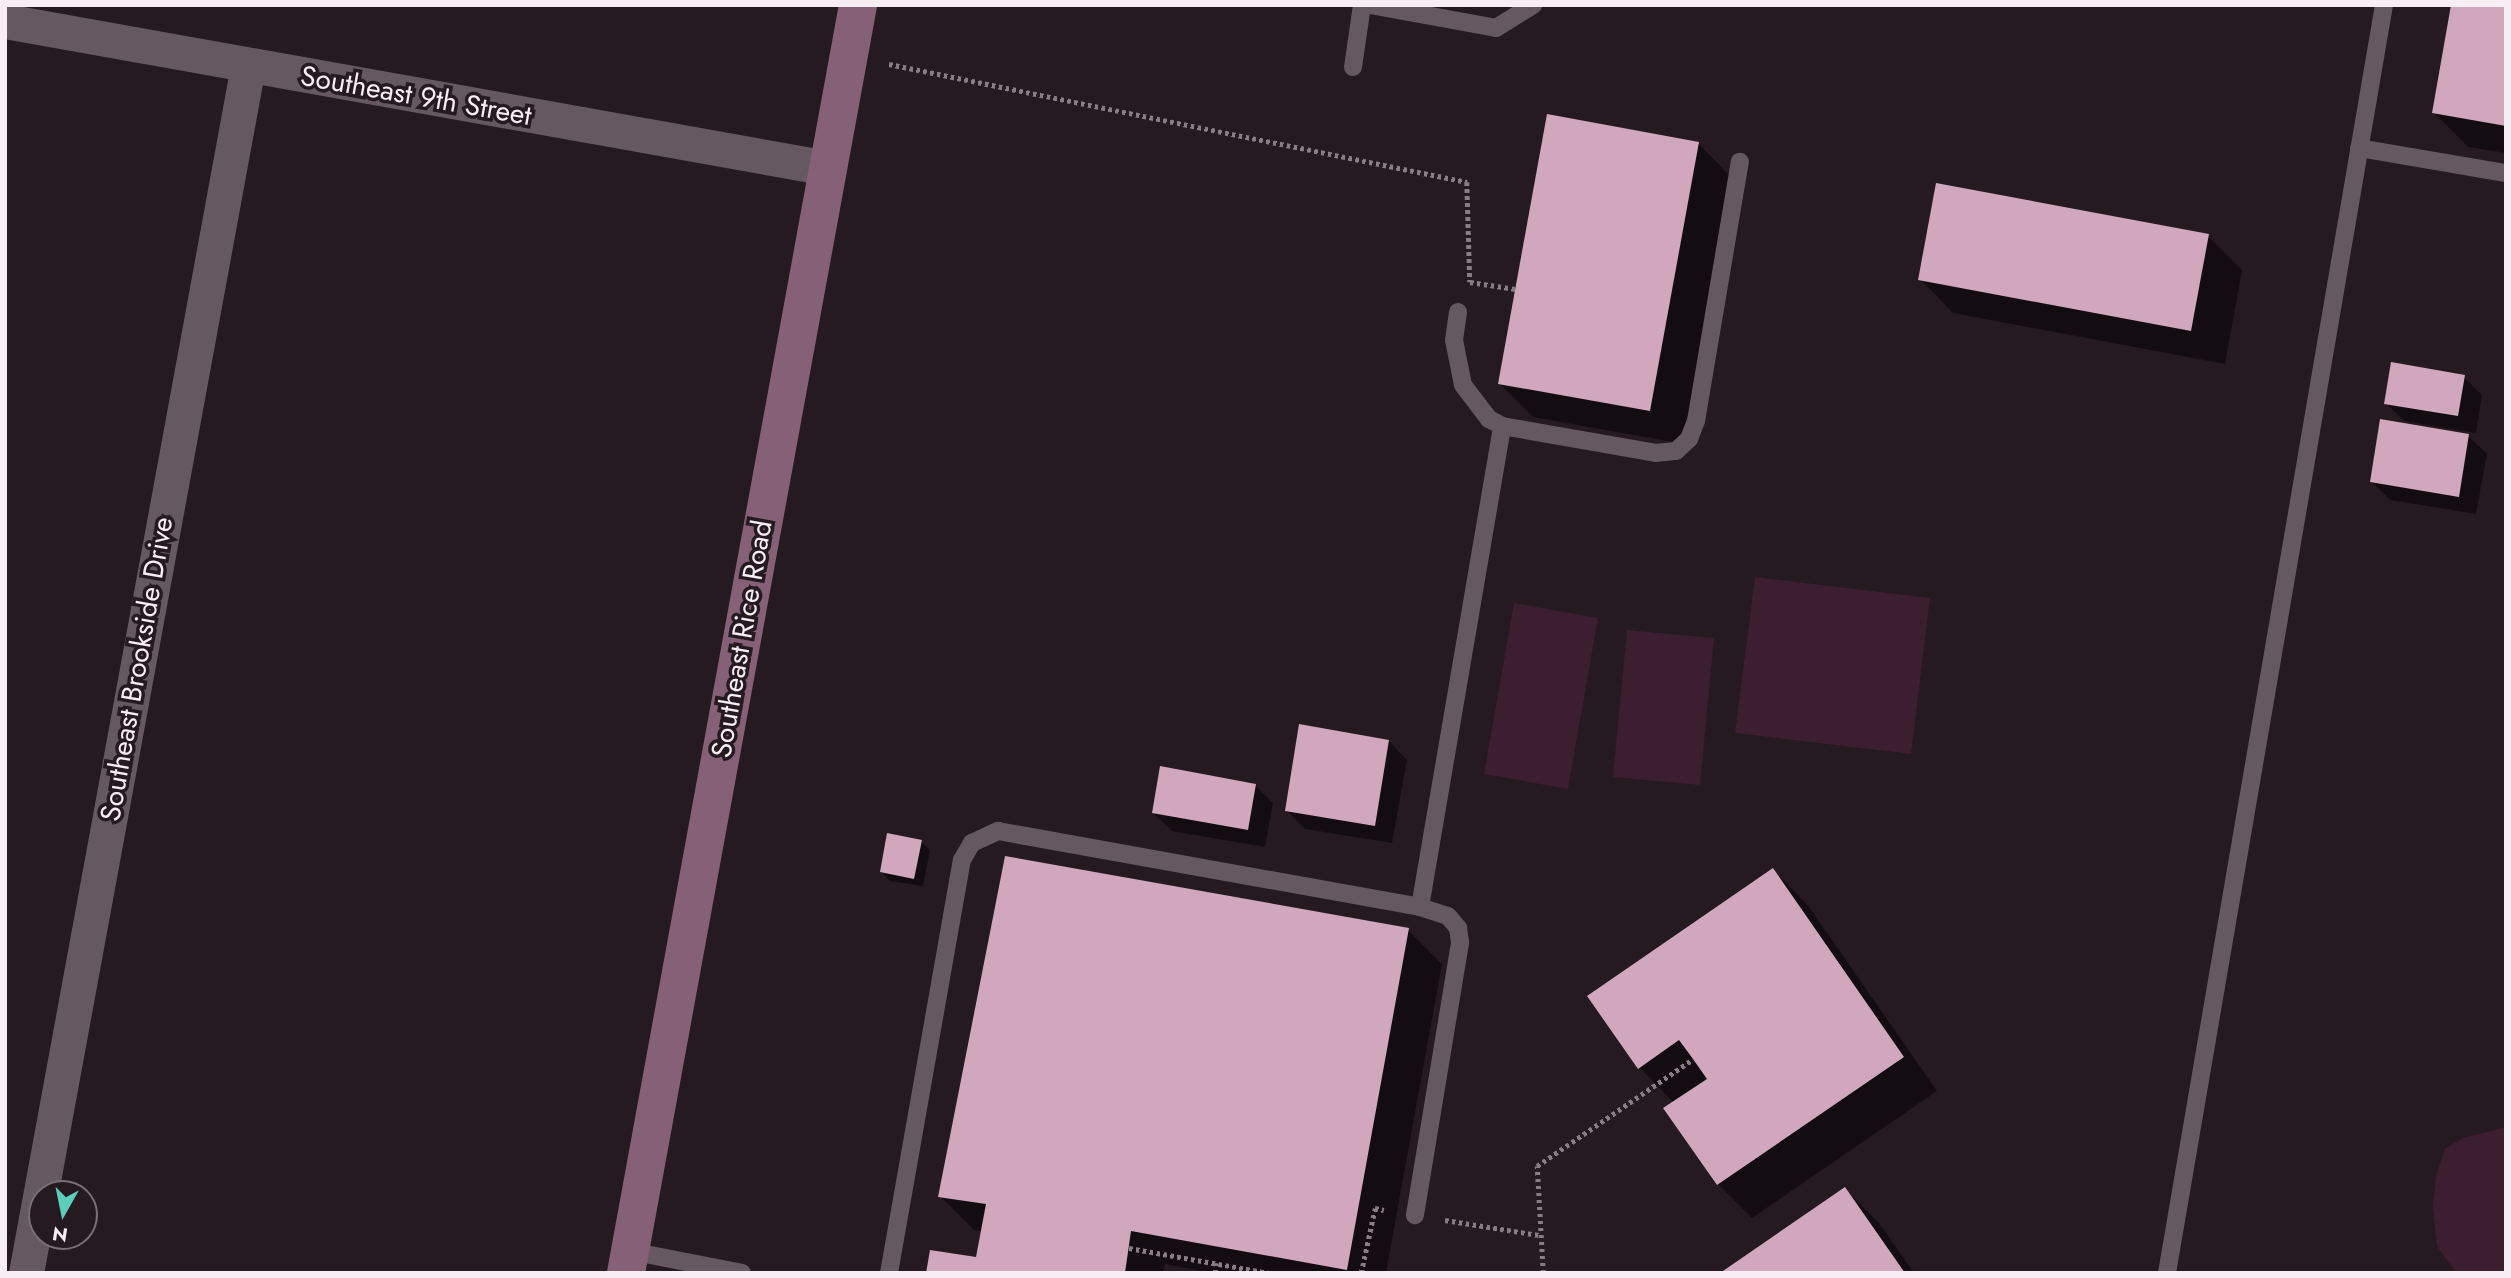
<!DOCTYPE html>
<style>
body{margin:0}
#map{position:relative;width:2511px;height:1278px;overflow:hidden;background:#251a20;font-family:Jost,sans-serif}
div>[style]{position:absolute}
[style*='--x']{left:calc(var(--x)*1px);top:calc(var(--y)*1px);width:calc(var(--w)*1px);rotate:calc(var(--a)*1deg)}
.green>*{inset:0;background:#3b1e2f}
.shadow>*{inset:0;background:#0007}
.building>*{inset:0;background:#d0a7bd}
.path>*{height:4.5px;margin-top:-2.25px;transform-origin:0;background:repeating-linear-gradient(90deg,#877e83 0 3.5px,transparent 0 7px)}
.lane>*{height:18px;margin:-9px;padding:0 9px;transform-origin:9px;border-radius:9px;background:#65585f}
.street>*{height:35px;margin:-17.5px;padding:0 17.5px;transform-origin:17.5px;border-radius:17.5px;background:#65585f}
.secondary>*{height:38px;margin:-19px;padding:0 19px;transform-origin:19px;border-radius:19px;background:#866076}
span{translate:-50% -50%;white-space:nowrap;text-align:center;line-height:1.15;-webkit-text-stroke:7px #251a20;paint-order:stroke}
.street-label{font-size:28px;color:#f6eef2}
.frame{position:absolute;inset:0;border:7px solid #f6eef2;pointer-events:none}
.north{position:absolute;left:28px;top:1180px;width:70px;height:70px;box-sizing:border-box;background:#251a20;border:2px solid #796f74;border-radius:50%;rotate:189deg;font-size:19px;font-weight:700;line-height:28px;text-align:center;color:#f6eef2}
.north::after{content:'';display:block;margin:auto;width:24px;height:32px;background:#5cceba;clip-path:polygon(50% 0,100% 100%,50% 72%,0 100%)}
</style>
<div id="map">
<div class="green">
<i style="clip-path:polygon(1755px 577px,1930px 598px,1911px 754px,1735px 733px)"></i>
<i style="clip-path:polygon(1514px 603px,1598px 618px,1568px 789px,1484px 774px)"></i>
<i style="clip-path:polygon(1627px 630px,1714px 638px,1700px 785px,1613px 777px)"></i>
<i style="clip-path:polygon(2506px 1127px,2506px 1273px,2456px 1273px,2437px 1246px,2433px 1207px,2436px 1176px,2445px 1149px,2463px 1138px)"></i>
</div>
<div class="shadow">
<i style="clip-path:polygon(2506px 5px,2506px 153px,2468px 147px,2434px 113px)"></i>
<i style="clip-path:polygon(1699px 144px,1732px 178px,1684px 444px,1533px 417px,1499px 383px)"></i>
<i style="clip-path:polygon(2208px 236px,2242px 270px,2225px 364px,1953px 313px,1920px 279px)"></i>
<i style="clip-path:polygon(2464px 377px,2482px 395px,2476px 433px,2404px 421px,2386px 403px)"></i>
<i style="clip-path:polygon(2468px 436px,2487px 454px,2476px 514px,2390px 500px,2372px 482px)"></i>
<i style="clip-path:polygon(1389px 741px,1407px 760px,1392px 843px,1305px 829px,1287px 811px)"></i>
<i style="clip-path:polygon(1255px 785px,1273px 803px,1265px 847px,1172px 831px,1153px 813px)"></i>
<i style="clip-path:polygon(921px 841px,930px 850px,923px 886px,890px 881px,882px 872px)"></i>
<i style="clip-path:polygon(1773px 870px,1807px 904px,1937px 1091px,1752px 1218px,1718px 1184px,1666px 1108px,1674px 1103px,1639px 1067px)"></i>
<i style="clip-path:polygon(1408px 930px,1442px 964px,1386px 1273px,1211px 1273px,1165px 1264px,1163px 1273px,927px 1273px,977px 1259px,983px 1231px,974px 1230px,940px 1196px)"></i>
<i style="clip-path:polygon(1845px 1189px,1879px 1223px,1914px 1273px,1724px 1273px)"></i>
</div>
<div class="building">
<i style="clip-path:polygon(2451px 5px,2506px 5px,2506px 126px,2432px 113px)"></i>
<i style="clip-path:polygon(1547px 114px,1699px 142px,1650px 411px,1498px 384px)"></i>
<i style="clip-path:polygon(1936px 183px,2209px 234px,2191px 331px,1918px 280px)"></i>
<i style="clip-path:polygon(2391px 362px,2465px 375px,2458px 416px,2384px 404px)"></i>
<i style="clip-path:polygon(2380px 419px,2469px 434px,2459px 497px,2370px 482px)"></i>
<i style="clip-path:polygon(1299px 724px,1389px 740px,1375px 826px,1285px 811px)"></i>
<i style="clip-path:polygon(1160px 766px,1256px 784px,1248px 830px,1152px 813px)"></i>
<i style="clip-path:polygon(887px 833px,922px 840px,914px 879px,880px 872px)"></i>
<i style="clip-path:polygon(1005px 856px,1409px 928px,1347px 1270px,1131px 1231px,1125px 1273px,926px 1273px,930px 1250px,976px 1257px,986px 1204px,938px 1197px)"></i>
<i style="clip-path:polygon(1773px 868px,1904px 1057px,1717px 1185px,1663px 1108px,1707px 1079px,1693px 1059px,1679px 1040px,1638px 1069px,1587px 996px)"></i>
<i style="clip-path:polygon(1845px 1187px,1905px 1273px,1720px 1273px)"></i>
</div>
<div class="path">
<i style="--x:889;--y:64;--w:590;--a:11.54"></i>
<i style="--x:1467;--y:182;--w:100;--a:88.3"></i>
<i style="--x:1470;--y:282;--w:46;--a:8.8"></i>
<i style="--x:1445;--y:1220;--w:95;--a:9.1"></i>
<i style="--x:1129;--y:1248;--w:142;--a:10.1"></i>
<i style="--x:1215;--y:1273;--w:10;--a:-84"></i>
<i style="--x:1361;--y:1273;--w:66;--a:-77.8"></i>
<i style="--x:1375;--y:1208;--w:9;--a:13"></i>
<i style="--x:1543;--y:1273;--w:107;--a:-93.2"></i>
<i style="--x:1537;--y:1166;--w:189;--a:-34.4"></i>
</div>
<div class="lane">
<i style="--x:1370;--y:5;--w:128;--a:10.3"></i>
<i style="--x:1496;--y:28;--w:44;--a:-31.9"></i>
<i style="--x:1353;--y:67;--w:63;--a:-81.7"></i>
<i style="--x:2359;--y:148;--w:149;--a:9.7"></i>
<i style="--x:1458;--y:312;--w:28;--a:98"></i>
<i style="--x:1454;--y:340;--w:46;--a:78.7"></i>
<i style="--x:1463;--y:385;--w:43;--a:52.6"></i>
<i style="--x:1489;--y:419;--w:15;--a:28"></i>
<i style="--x:1502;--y:426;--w:156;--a:9.9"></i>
<i style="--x:1656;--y:453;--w:20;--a:-6"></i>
<i style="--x:1676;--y:451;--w:18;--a:-43"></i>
<i style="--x:1689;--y:439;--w:19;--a:-69"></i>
<i style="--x:1696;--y:421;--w:263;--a:-80.4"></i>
<i style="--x:1420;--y:907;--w:488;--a:-80.3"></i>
<i style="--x:630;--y:1251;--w:114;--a:11.1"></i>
<i style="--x:889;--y:1273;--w:419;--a:-80"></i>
<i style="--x:962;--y:860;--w:20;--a:-60"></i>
<i style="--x:972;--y:843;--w:29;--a:-25"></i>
<i style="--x:998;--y:831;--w:429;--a:10.2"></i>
<i style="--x:1420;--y:907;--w:29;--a:18"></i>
<i style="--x:1448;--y:916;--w:16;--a:50"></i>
<i style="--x:1458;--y:928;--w:15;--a:82"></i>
<i style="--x:1460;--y:943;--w:276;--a:99.4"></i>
<i style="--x:2167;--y:1273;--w:1286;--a:-80.29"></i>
</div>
<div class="street">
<i style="--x:5;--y:21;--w:836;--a:10.13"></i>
<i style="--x:26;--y:1273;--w:1227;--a:-79.58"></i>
</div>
<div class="secondary">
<i style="--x:626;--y:1273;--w:1289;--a:-79.63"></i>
</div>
<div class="street-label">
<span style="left:416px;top:96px;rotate:10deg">Southeast 9th Street</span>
<span style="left:742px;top:639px;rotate:-80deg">Southeast Rice Road</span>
<span style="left:137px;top:669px;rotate:-80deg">Southeast Brookside Drive</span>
</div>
<div class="frame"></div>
<div class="north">N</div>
</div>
